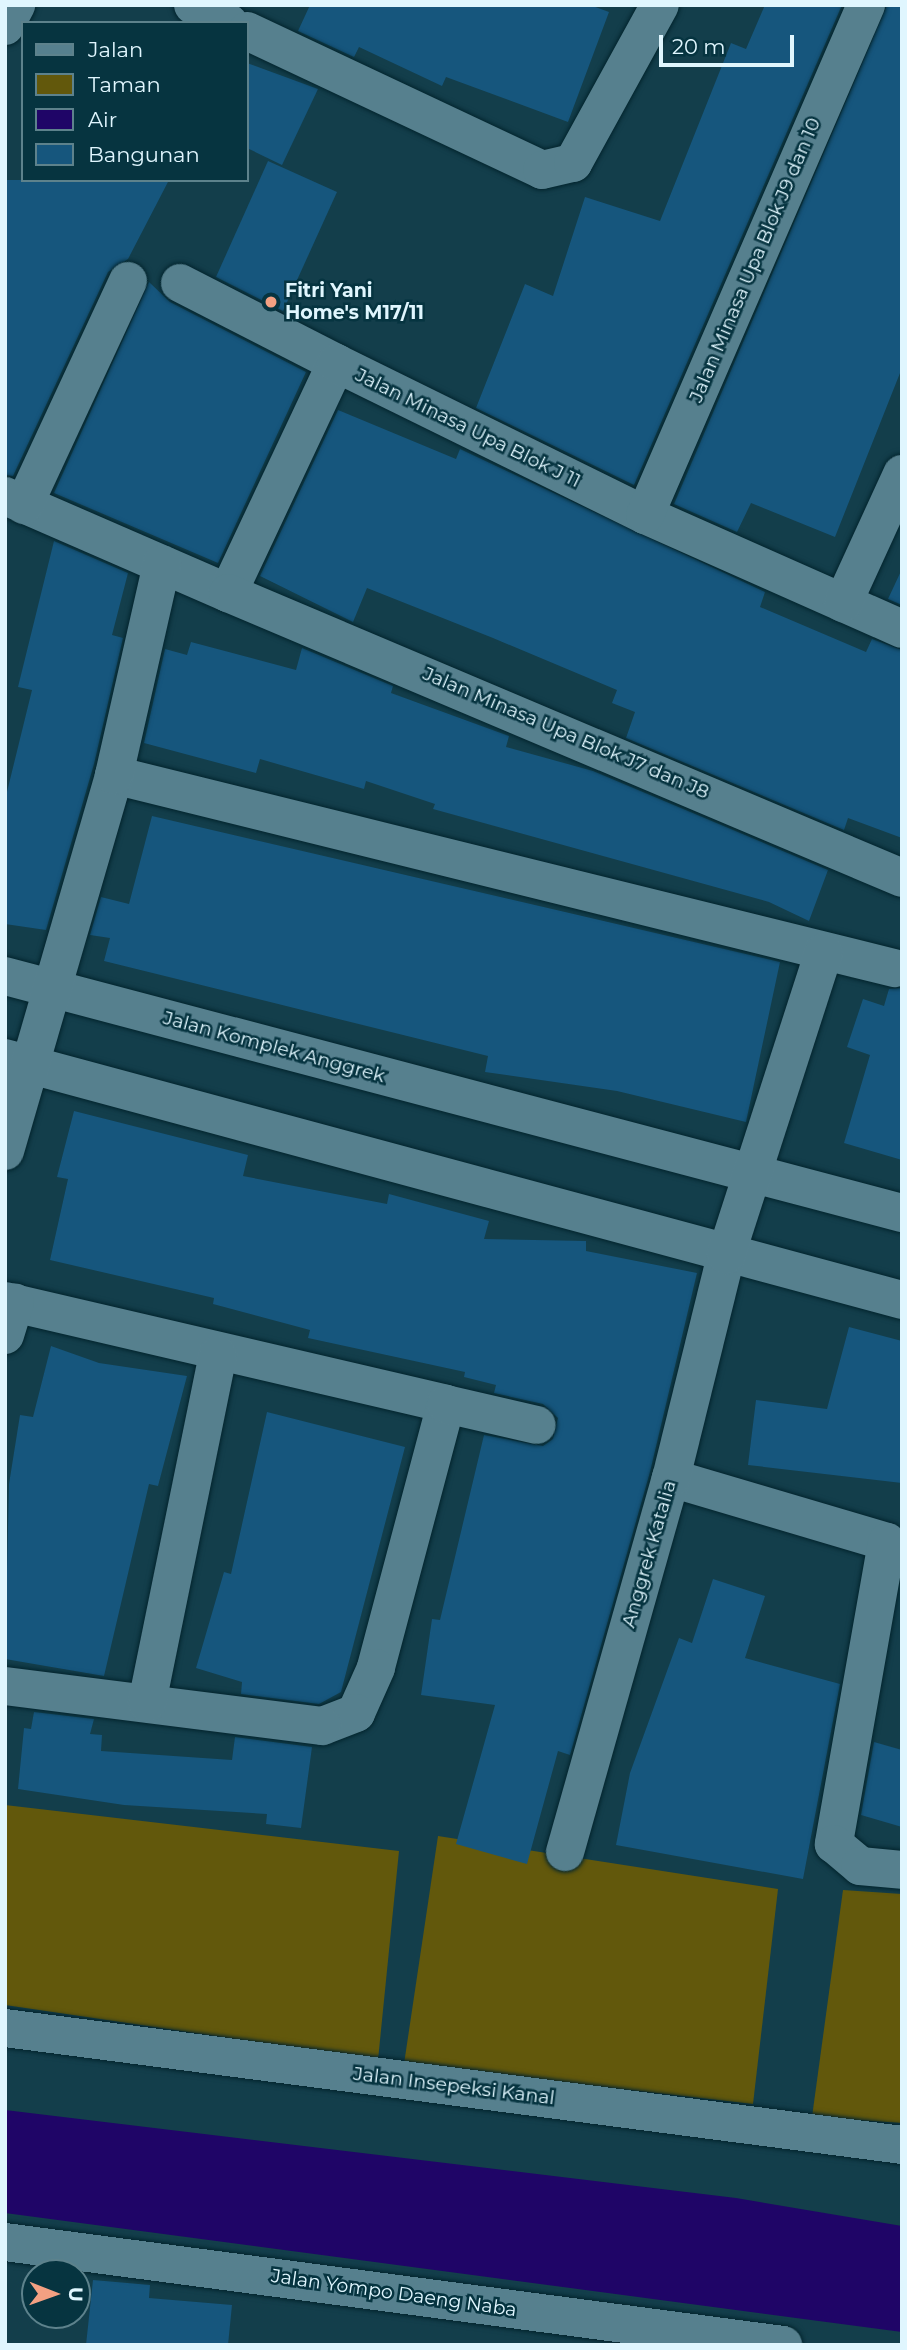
<!DOCTYPE html>
<style>
body{margin:0}
#map{position:relative;width:907px;height:2350px;overflow:hidden;background:#133e4b;font-family:Montserrat,sans-serif}
div>[style]{position:absolute}
[style*='--x']{left:calc(var(--x)*1px);top:calc(var(--y)*1px);width:calc(var(--w)*1px);rotate:calc(var(--a)*1deg)}
.green>*{inset:0;background:#62580c}
.water>*{inset:0;background:#1f0567}
.building>*{inset:0;background:#16567d}
.roads{filter:drop-shadow(0 0 2px #03242d) drop-shadow(0 0 2px #03242d)}
.minor>*{height:38px;margin:-19px;padding:0 19px;transform-origin:19px;border-radius:19px;background:#56808e}
.dots>*{width:19px;height:19px;translate:-50% -50%;box-sizing:border-box;border:4px solid #063440;border-radius:50%}
span{translate:-50% -50%;white-space:nowrap;text-align:center;line-height:1.15;-webkit-text-stroke:5px #063440;paint-order:stroke}
.street-label{font-size:19px;color:#e0f6fe}
.poi-label{font-size:19px;color:#e0f6fe;font-weight:700}
.left{translate:0 -50%;text-align:left}
.frame{position:absolute;inset:0;border:7px solid #e0f6fe;pointer-events:none}
.legend{position:absolute;left:21px;top:21px;width:228px;height:161px;box-sizing:border-box;background:#063440;border:2px solid #5d828c;margin:0;padding:9px 12px;list-style:none;font-size:21px;color:#e0f6fe}
.legend li{display:flex;align-items:center;gap:14px;height:35px}
.legend b{width:35px;border:2px solid #5d828c}
.north{position:absolute;left:21px;top:2259px;width:70px;height:70px;box-sizing:border-box;background:#063440;border:2px solid #5d828c;border-radius:50%;rotate:91deg;font-size:19px;font-weight:700;line-height:28px;text-align:center;color:#e0f6fe}
.north::after{content:'';display:block;margin:auto;width:24px;height:32px;background:#f3a082;clip-path:polygon(50% 0,100% 100%,50% 72%,0 100%)}
.scale{position:absolute;left:659px;top:35px;width:135px;height:32px;box-sizing:border-box;border:4px solid #e0f6fe;border-top:0;padding-left:9px;font-size:21px;line-height:24px;white-space:nowrap;color:#e0f6fe;-webkit-text-stroke:5px #063440;paint-order:stroke}
</style>
<div id="map">
<div class="green">
<i style="clip-path:polygon(5px 1805px,399px 1851px,378px 2060px,5px 2005px)"></i>
<i style="clip-path:polygon(438px 1836px,778px 1889px,753px 2104px,404px 2064px)"></i>
<i style="clip-path:polygon(843px 1890px,902px 1894px,902px 2123px,812px 2117px)"></i>
</div>
<div class="water">
<i style="clip-path:polygon(5px 2110px,736px 2198px,902px 2226px,902px 2332px,5px 2213px)"></i>
</div>
<div class="building">
<i style="clip-path:polygon(310px 5px,590px 5px,609px 12px,568px 122px,446px 77px,442px 86px,359px 47px,354px 57px,298px 31px)"></i>
<i style="clip-path:polygon(765px 5px,842px 5px,634px 485px,476px 408px,525px 284px,553px 296px,585px 197px,660px 221px,731px 43px,746px 49px)"></i>
<i style="clip-path:polygon(887px 5px,902px 5px,902px 368px,835px 537px,751px 503px,737px 532px,674px 504px)"></i>
<i style="clip-path:polygon(247px 63px,318px 89px,282px 165px,247px 148px)"></i>
<i style="clip-path:polygon(268px 161px,337px 192px,283px 311px,216px 277px)"></i>
<i style="clip-path:polygon(5px 180px,169px 180px,128px 259px,108px 272px,13px 476px,5px 475px)"></i>
<i style="clip-path:polygon(149px 282px,170px 302px,306px 372px,218px 563px,54px 493px)"></i>
<i style="clip-path:polygon(338px 410px,456px 459px,460px 449px,765px 592px,760px 607px,866px 652px,872px 639px,902px 650px,902px 838px,848px 818px,844px 830px,626px 738px,635px 712px,612px 703px,617px 690px,493px 638px,367px 588px,353px 622px,260px 576px)"></i>
<i style="clip-path:polygon(54px 541px,128px 573px,112px 635px,123px 638px,94px 764px,46px 930px,5px 924px,5px 800px,32px 690px,18px 687px)"></i>
<i style="clip-path:polygon(902px 569px,902px 605px,888px 599px)"></i>
<i style="clip-path:polygon(191px 642px,296px 670px,302px 648px,393px 686px,391px 693px,509px 736px,506px 747px,593px 771px,828px 870px,809px 921px,769px 902px,433px 809px,435px 804px,366px 781px,364px 789px,260px 759px,256px 773px,144px 743px,165px 649px,187px 655px)"></i>
<i style="clip-path:polygon(152px 816px,780px 962px,746px 1122px,617px 1091px,485px 1072px,488px 1056px,104px 961px,110px 938px,90px 935px,101px 897px,129px 904px)"></i>
<i style="clip-path:polygon(902px 988px,902px 1160px,844px 1143px,870px 1055px,847px 1047px,863px 999px,884px 1006px,889px 989px)"></i>
<i style="clip-path:polygon(74px 1111px,248px 1155px,243px 1176px,387px 1204px,389px 1194px,489px 1221px,484px 1239px,586px 1241px,586px 1251px,697px 1273px,650px 1472px,570px 1755px,558px 1751px,527px 1864px,456px 1844px,495px 1705px,421px 1695px,432px 1619px,440px 1620px,484px 1435px,543px 1446px,553px 1439px,558px 1418px,543px 1404px,494px 1393px,496px 1385px,464px 1377px,465px 1372px,308px 1338px,310px 1330px,213px 1304px,214px 1298px,50px 1260px,68px 1179px,57px 1177px)"></i>
<i style="clip-path:polygon(849px 1327px,902px 1341px,902px 1483px,748px 1465px,756px 1400px,827px 1409px)"></i>
<i style="clip-path:polygon(51px 1346px,99px 1363px,187px 1376px,158px 1486px,149px 1484px,104px 1676px,5px 1659px,9px 1484px,20px 1415px,33px 1417px)"></i>
<i style="clip-path:polygon(267px 1412px,405px 1447px,341px 1692px,319px 1704px,241px 1694px,242px 1682px,196px 1668px,224px 1572px,231px 1574px)"></i>
<i style="clip-path:polygon(713px 1579px,765px 1596px,745px 1658px,840px 1684px,803px 1879px,616px 1845px,630px 1773px,679px 1638px,692px 1643px)"></i>
<i style="clip-path:polygon(34px 1712px,94px 1719px,90px 1734px,102px 1735px,101px 1751px,232px 1760px,235px 1737px,312px 1747px,301px 1828px,266px 1824px,267px 1814px,124px 1805px,18px 1789px,24px 1728px,31px 1729px)"></i>
<i style="clip-path:polygon(874px 1742px,902px 1750px,902px 1827px,861px 1815px)"></i>
<i style="clip-path:polygon(93px 2280px,150px 2285px,149px 2298px,232px 2305px,228px 2345px,86px 2345px)"></i>
</div>
<div class="roads">
<div class="minor">
<i style="--x:193;--y:5;--w:40;--a:26.6"></i>
<i style="--x:5;--y:26;--w:24;--a:-62"></i>
<i style="--x:247;--y:31;--w:326;--a:25.2"></i>
<i style="--x:542;--y:170;--w:32;--a:-13"></i>
<i style="--x:573;--y:163;--w:180;--a:-61.2"></i>
<i style="--x:180;--y:283;--w:175;--a:27.1"></i>
<i style="--x:5;--y:496;--w:243;--a:23.5"></i>
<i style="--x:228;--y:593;--w:254;--a:-64.8"></i>
<i style="--x:336;--y:363;--w:344;--a:26.2"></i>
<i style="--x:645;--y:515;--w:281;--a:23.9"></i>
<i style="--x:24;--y:505;--w:247;--a:-65.1"></i>
<i style="--x:645;--y:515;--w:556;--a:-66.57"></i>
<i style="--x:228;--y:593;--w:732;--a:22.92"></i>
<i style="--x:843;--y:603;--w:142;--a:-65.4"></i>
<i style="--x:114;--y:775;--w:804;--a:13.9"></i>
<i style="--x:5;--y:976;--w:928;--a:14.8"></i>
<i style="--x:5;--y:1058;--w:929;--a:15.1"></i>
<i style="--x:5;--y:1151;--w:391;--a:-73.8"></i>
<i style="--x:114;--y:775;--w:216;--a:-77.2"></i>
<i style="--x:5;--y:1301;--w:453;--a:13.1"></i>
<i style="--x:446;--y:1404;--w:273;--a:104.9"></i>
<i style="--x:376;--y:1668;--w:49;--a:114"></i>
<i style="--x:356;--y:1713;--w:36;--a:159"></i>
<i style="--x:322;--y:1726;--w:320;--a:-172.8"></i>
<i style="--x:5;--y:1335;--w:34;--a:-73"></i>
<i style="--x:446;--y:1404;--w:93;--a:13"></i>
<i style="--x:671;--y:1478;--w:225;--a:16.5"></i>
<i style="--x:887;--y:1542;--w:307;--a:100"></i>
<i style="--x:834;--y:1844;--w:34;--a:40"></i>
<i style="--x:860;--y:1866;--w:42;--a:5.4"></i>
<i style="--x:147;--y:1703;--w:355;--a:-78.5"></i>
<i style="--x:565;--y:1852;--w:389;--a:-74.2"></i>
<i style="--x:671;--y:1478;--w:230;--a:-76.1"></i>
<i style="--x:726;--y:1255;--w:318;--a:-72.1"></i>
<i style="--x:5;--y:2028;--w:905;--a:7.43"></i>
<i style="--x:5;--y:2242;--w:785;--a:7.54"></i>
</div>
</div>
<div class="dots">
<i style="left:271px;top:302px;background:#f3a082"></i>
</div>
<div class="street-label">
<span style="left:755px;top:260px;rotate:-67deg">Jalan Minasa Upa Blok J9 dan 10</span>
<span style="left:468px;top:428px;rotate:26deg">Jalan Minasa Upa Blok J 11</span>
<span style="left:566px;top:733px;rotate:23deg">Jalan Minasa Upa Blok J7 dan J8</span>
<span style="left:274px;top:1047px;rotate:15deg">Jalan Komplek Anggrek</span>
<span style="left:649px;top:1554px;rotate:-74deg">Anggrek Katalia</span>
<span style="left:454px;top:2086px;rotate:7deg">Jalan Insepeksi Kanal</span>
<span style="left:394px;top:2293px;rotate:8deg">Jalan Yompo Daeng Naba</span>
</div>
<div class="poi-label">
<span class="left" style="left:285px;top:302px">Fitri Yani<br>Home's M17/11</span>
</div>
<div class="frame"></div>
<ul class="legend">
<li><b style="height:9px;background:#56808e"></b>Jalan</li>
<li><b style="height:19px;background:#62580c"></b>Taman</li>
<li><b style="height:19px;background:#1f0567"></b>Air</li>
<li><b style="height:19px;background:#16567d"></b>Bangunan</li>
</ul>
<div class="north">U</div>
<div class="scale">20 m</div>
</div>
